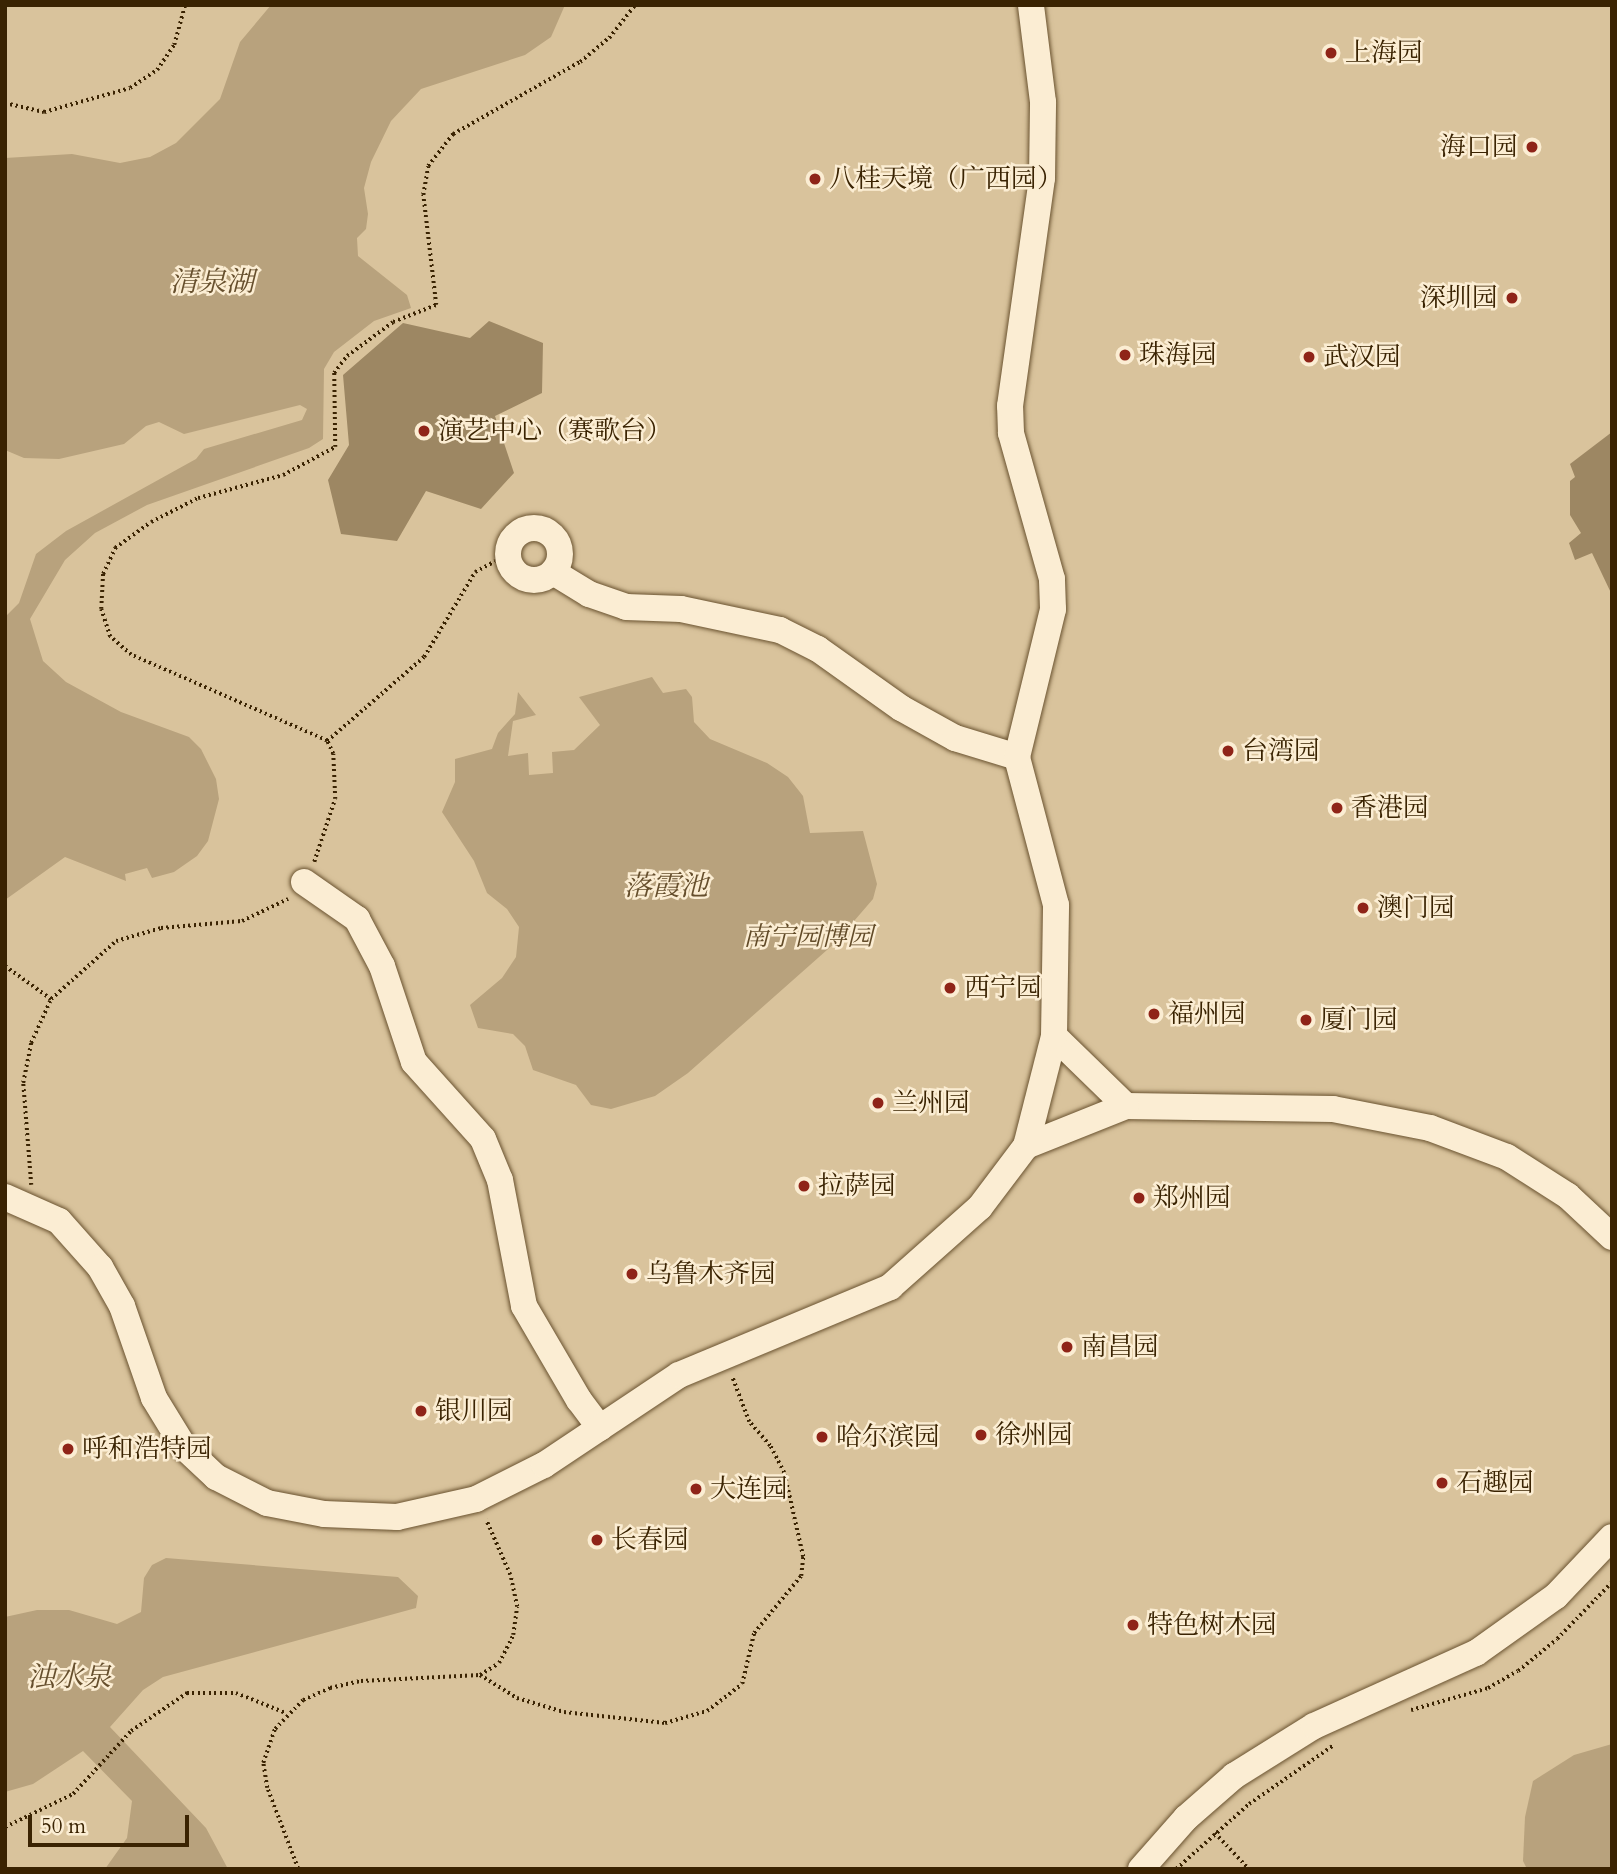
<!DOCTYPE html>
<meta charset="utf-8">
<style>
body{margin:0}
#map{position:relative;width:1617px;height:1874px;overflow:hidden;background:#f9e4bc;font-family:Cardo,"Noto Serif SC",serif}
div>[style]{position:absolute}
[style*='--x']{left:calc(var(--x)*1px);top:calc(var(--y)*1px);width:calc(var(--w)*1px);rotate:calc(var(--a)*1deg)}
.green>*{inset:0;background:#d9c39c}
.water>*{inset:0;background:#b8a27d}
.building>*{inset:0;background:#9d8763}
.path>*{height:3.5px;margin-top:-1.75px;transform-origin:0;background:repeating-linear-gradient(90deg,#3a2302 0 2px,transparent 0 5.5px)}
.roads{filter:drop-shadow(0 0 2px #6a5330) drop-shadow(0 0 2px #6a5330)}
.minor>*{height:26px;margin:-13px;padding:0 13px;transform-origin:13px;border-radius:13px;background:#fbedd3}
.minor>.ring{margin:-13px;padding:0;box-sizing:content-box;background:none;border:26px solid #fbedd3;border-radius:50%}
.dots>*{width:19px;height:19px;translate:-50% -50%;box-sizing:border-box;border:4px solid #fbedd3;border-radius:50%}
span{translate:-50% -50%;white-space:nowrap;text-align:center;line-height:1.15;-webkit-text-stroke:5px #fbedd3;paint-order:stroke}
.poi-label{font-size:26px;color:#3a2302}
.left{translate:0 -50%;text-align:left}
.right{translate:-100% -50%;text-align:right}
.park-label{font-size:26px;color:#624b28;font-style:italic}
.water-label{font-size:28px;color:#664f2d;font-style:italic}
.frame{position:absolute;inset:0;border:7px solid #3a2302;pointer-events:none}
.scale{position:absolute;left:28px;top:1815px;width:161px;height:32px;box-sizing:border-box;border:4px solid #3a2302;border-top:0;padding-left:9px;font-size:21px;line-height:24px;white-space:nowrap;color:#3a2302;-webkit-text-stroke:5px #fbedd3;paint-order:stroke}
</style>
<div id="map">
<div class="green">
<i style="clip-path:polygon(5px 5px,1612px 5px,1612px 1869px,5px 1869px)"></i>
</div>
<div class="water">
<i style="clip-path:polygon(271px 5px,565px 5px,551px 37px,525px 55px,421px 89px,391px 121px,371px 162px,364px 188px,368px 214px,366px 229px,357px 238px,358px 256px,407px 295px,411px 308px,374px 321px,334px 352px,324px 369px,323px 439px,309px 448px,147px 505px,95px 533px,65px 560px,30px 619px,43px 661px,66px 682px,121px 712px,189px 737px,201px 749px,216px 779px,219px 799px,208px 841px,197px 856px,174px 872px,152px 878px,147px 868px,125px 874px,126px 881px,65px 857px,5px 900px,5px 617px,19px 603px,36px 554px,66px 531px,196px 459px,204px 449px,302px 420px,307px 409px,300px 405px,184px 434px,159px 422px,146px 426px,124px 444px,59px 459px,24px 458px,5px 450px,5px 158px,72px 154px,120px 163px,150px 157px,176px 143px,220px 99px,240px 42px)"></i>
<i style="clip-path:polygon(652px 677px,663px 693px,686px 689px,692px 697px,694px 722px,710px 739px,767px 763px,788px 777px,803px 796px,810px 833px,863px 831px,877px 884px,873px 899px,836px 942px,688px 1073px,655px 1096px,611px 1109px,591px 1105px,576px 1085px,533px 1070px,525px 1046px,513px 1034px,478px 1028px,470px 1005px,502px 978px,516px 957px,519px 927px,507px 909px,487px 893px,474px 861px,442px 812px,455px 782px,455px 759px,492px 749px,498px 733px,515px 714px,518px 692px,536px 715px,513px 721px,508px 756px,528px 753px,529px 775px,553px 773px,552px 752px,574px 750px,600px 725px,579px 697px)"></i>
<i style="clip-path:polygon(166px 1558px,398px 1577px,418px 1596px,416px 1608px,163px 1677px,143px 1690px,110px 1727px,206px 1828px,228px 1869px,105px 1869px,127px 1838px,132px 1801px,83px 1751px,33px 1784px,5px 1792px,5px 1617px,37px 1610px,69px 1610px,117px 1624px,141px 1612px,144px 1578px,152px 1565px)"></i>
<i style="clip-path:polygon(1612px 1744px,1612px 1869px,1527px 1869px,1523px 1861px,1525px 1817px,1533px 1781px,1574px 1755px)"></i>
</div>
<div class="building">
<i style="clip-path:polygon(489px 321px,543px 343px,542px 393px,495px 416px,514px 473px,481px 509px,426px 491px,397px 541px,341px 534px,328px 480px,349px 445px,343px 375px,403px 323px,470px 338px)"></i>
<i style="clip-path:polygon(1612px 432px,1612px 595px,1592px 553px,1575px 560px,1569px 543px,1581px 533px,1570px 515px,1570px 481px,1575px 477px,1570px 464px)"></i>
</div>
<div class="path">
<i style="--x:5;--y:103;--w:40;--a:13"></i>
<i style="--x:44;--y:112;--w:89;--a:-15.6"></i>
<i style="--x:130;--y:88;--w:32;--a:-34"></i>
<i style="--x:157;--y:70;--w:30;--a:-56"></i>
<i style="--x:174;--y:45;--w:41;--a:-74.6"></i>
<i style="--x:327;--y:741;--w:128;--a:-40.9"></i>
<i style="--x:424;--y:657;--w:99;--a:-59"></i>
<i style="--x:475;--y:572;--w:36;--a:-28"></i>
<i style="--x:314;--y:862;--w:66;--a:-71.6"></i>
<i style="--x:335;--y:799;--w:45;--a:-92.5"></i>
<i style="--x:333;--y:754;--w:14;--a:-115"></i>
<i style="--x:327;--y:741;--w:214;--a:-156.3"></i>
<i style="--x:131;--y:655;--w:28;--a:-139"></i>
<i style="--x:110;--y:637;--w:29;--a:-108"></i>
<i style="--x:101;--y:609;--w:35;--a:-87"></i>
<i style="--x:103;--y:574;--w:29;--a:-65"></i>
<i style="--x:115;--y:548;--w:44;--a:-35.8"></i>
<i style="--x:151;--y:522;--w:53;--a:-27.1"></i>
<i style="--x:198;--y:498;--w:88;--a:-15.1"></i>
<i style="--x:283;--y:475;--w:59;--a:-28.3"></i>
<i style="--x:335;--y:447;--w:74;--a:-90.8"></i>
<i style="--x:334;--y:373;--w:21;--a:-53"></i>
<i style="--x:347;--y:356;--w:57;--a:-36.5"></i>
<i style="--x:393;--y:322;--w:46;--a:-21.6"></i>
<i style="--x:436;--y:305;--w:111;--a:-96.7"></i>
<i style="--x:423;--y:195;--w:29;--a:-80"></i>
<i style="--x:428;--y:166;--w:41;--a:-52"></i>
<i style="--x:453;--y:134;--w:146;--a:-29.6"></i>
<i style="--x:580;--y:62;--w:38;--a:-40"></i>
<i style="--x:609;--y:38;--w:42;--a:-51.8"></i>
<i style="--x:5;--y:966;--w:57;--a:35.7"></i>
<i style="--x:31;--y:1185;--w:102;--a:-94.5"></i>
<i style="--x:23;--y:1083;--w:41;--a:-78.7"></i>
<i style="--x:31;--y:1043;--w:48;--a:-65.6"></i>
<i style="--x:51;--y:999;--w:87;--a:-41.7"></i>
<i style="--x:116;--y:941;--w:47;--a:-16.1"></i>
<i style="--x:161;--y:928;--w:81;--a:-4.9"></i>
<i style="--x:242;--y:921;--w:51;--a:-25.6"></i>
<i style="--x:480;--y:1675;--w:44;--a:31.9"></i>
<i style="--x:517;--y:1698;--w:49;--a:16.6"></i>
<i style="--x:564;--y:1712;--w:102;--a:6.2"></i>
<i style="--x:665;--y:1723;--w:44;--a:-15.9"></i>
<i style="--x:707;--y:1711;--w:44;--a:-37.6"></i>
<i style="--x:742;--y:1684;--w:52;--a:-76.8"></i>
<i style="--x:754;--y:1633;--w:74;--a:-50.5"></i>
<i style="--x:801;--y:1576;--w:19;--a:-84"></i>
<i style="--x:803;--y:1557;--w:86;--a:-102.7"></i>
<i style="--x:784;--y:1473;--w:30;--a:-117"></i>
<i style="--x:770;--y:1446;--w:32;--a:-131"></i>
<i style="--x:749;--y:1422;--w:48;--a:-110.7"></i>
<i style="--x:1411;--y:1710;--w:80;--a:-15.9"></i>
<i style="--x:1488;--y:1688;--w:34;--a:-30"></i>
<i style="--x:1518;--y:1671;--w:50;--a:-39.4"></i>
<i style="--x:1557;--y:1639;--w:79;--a:-46"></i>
<i style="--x:5;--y:1827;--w:76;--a:-25.9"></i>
<i style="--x:73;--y:1794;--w:86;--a:-47.4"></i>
<i style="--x:131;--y:1731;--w:68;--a:-34.2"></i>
<i style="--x:187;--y:1693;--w:49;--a:0"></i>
<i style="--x:236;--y:1693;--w:54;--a:21.8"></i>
<i style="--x:1215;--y:1833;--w:50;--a:46.6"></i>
<i style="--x:298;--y:1869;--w:87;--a:-110.9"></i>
<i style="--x:267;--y:1788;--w:25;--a:-99"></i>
<i style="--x:263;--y:1763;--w:36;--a:-71"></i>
<i style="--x:275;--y:1729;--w:40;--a:-46"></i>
<i style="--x:303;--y:1700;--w:30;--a:-24"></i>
<i style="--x:330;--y:1688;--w:32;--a:-13"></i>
<i style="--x:361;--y:1681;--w:119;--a:-2.9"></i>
<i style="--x:480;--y:1675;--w:22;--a:-32"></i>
<i style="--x:499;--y:1663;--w:31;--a:-63"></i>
<i style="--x:513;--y:1635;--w:28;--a:-82"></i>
<i style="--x:517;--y:1607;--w:33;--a:-102"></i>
<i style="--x:510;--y:1575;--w:60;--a:-113.6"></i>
<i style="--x:1176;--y:1869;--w:98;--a:-41.7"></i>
<i style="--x:1249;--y:1804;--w:103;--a:-34.8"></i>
</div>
<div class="roads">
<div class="minor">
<i class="ring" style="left:508px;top:528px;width:26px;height:26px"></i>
<i style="--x:553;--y:572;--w:42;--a:31.4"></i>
<i style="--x:589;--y:594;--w:39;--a:19"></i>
<i style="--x:626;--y:607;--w:55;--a:2.1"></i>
<i style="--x:681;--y:609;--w:101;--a:12"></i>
<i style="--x:780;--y:630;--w:42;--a:26.6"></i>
<i style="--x:818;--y:649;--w:102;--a:35.4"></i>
<i style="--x:901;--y:708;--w:62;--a:29.1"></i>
<i style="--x:955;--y:738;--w:65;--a:17"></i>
<i style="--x:304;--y:882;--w:65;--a:34.9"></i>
<i style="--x:357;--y:919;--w:53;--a:62"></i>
<i style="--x:382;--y:966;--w:101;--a:71.6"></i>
<i style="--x:414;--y:1062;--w:103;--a:48.1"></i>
<i style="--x:483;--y:1139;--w:44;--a:67.5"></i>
<i style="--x:500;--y:1180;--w:128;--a:79.2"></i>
<i style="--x:524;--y:1306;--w:109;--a:59.7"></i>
<i style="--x:579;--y:1400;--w:35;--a:53"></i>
<i style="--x:1126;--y:1106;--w:207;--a:0.8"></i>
<i style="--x:1333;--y:1109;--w:99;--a:11.1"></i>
<i style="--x:1430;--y:1128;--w:82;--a:20.6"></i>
<i style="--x:1507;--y:1157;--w:72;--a:32.6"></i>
<i style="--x:1568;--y:1196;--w:60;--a:43"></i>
<i style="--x:1026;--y:1146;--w:114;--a:-75.7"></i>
<i style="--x:5;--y:1197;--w:59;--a:24"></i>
<i style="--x:59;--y:1221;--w:62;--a:48.3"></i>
<i style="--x:100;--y:1267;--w:45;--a:60.6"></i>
<i style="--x:122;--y:1306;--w:97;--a:70.8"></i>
<i style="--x:154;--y:1398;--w:57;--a:58.5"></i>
<i style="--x:184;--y:1447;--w:44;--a:43.2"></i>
<i style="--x:216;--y:1477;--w:57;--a:27"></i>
<i style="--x:267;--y:1503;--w:58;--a:10.9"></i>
<i style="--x:324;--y:1514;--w:73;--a:2.4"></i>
<i style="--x:397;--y:1517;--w:81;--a:-12.8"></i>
<i style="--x:476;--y:1499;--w:76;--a:-26.6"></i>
<i style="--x:544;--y:1465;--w:162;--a:-33.7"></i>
<i style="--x:679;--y:1375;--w:229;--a:-22.6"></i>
<i style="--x:890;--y:1287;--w:120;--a:-41.6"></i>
<i style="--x:980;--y:1207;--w:76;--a:-53"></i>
<i style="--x:1026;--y:1146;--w:108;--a:-21.8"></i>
<i style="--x:1126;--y:1106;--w:100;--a:-135.8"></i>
<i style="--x:1054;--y:1036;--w:131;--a:-89.1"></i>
<i style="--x:1056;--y:905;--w:153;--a:-104.8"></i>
<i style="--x:1017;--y:757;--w:152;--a:-76.3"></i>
<i style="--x:1053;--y:609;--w:30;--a:-92"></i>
<i style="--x:1052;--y:579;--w:152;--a:-105.7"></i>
<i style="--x:1011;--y:433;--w:27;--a:-92"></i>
<i style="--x:1010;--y:406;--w:230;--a:-82"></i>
<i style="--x:1042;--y:178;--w:76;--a:-89.2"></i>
<i style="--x:1043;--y:102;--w:98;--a:-97.1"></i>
<i style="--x:1141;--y:1869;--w:68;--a:-48.6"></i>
<i style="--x:1186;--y:1818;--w:64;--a:-41.2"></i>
<i style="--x:1234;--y:1776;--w:94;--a:-32"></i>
<i style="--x:1314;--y:1726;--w:178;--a:-24.3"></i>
<i style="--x:1476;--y:1653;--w:98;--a:-35.5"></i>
<i style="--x:1556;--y:1596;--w:81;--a:-46.5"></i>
</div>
</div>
<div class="dots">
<i style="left:1331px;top:53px;background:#8f2418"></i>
<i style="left:1532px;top:147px;background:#8f2418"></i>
<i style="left:815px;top:179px;background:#8f2418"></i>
<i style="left:1512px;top:298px;background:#8f2418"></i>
<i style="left:1125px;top:355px;background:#8f2418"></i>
<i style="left:1309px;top:357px;background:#8f2418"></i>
<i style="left:424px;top:431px;background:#8f2418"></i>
<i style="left:1228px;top:751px;background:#8f2418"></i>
<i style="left:1337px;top:808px;background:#8f2418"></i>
<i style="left:1363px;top:908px;background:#8f2418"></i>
<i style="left:950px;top:988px;background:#8f2418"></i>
<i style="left:1154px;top:1014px;background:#8f2418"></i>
<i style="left:1306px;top:1020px;background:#8f2418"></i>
<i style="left:878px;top:1103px;background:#8f2418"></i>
<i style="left:804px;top:1186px;background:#8f2418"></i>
<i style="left:1139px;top:1198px;background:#8f2418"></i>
<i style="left:632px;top:1274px;background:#8f2418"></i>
<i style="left:1067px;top:1347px;background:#8f2418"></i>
<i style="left:421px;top:1411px;background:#8f2418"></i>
<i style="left:981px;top:1435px;background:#8f2418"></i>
<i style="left:822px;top:1437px;background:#8f2418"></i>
<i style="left:68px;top:1449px;background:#8f2418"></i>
<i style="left:1442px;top:1483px;background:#8f2418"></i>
<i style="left:696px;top:1489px;background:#8f2418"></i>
<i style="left:597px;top:1540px;background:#8f2418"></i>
<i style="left:1133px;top:1625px;background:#8f2418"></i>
</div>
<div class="poi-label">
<span class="left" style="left:1345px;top:53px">上海园</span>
<span class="right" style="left:1518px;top:147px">海口园</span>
<span class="left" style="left:829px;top:179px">八桂天境（广西园）</span>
<span class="right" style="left:1498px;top:298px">深圳园</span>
<span class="left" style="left:1139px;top:355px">珠海园</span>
<span class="left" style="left:1323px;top:357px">武汉园</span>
<span class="left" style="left:438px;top:431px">演艺中心（赛歌台）</span>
<span class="left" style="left:1242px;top:751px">台湾园</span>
<span class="left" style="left:1351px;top:808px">香港园</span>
<span class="left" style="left:1377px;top:908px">澳门园</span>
<span class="left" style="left:964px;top:988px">西宁园</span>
<span class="left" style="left:1168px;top:1014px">福州园</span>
<span class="left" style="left:1320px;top:1020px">厦门园</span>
<span class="left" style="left:892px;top:1103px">兰州园</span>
<span class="left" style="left:818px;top:1186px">拉萨园</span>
<span class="left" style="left:1153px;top:1198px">郑州园</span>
<span class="left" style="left:646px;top:1274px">乌鲁木齐园</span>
<span class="left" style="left:1081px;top:1347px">南昌园</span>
<span class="left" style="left:435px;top:1411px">银川园</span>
<span class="left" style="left:995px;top:1435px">徐州园</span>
<span class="left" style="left:836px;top:1437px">哈尔滨园</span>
<span class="left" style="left:82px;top:1449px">呼和浩特园</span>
<span class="left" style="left:1456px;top:1483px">石趣园</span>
<span class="left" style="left:710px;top:1489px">大连园</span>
<span class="left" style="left:611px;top:1540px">长春园</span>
<span class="left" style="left:1147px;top:1625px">特色树木园</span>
</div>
<div class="park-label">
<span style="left:808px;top:937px">南宁园博园</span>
</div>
<div class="water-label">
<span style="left:212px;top:282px">清泉湖</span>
<span style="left:666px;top:886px">落霞池</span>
<span style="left:69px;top:1677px">浊水泉</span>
</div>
<div class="frame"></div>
<div class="scale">50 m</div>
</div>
